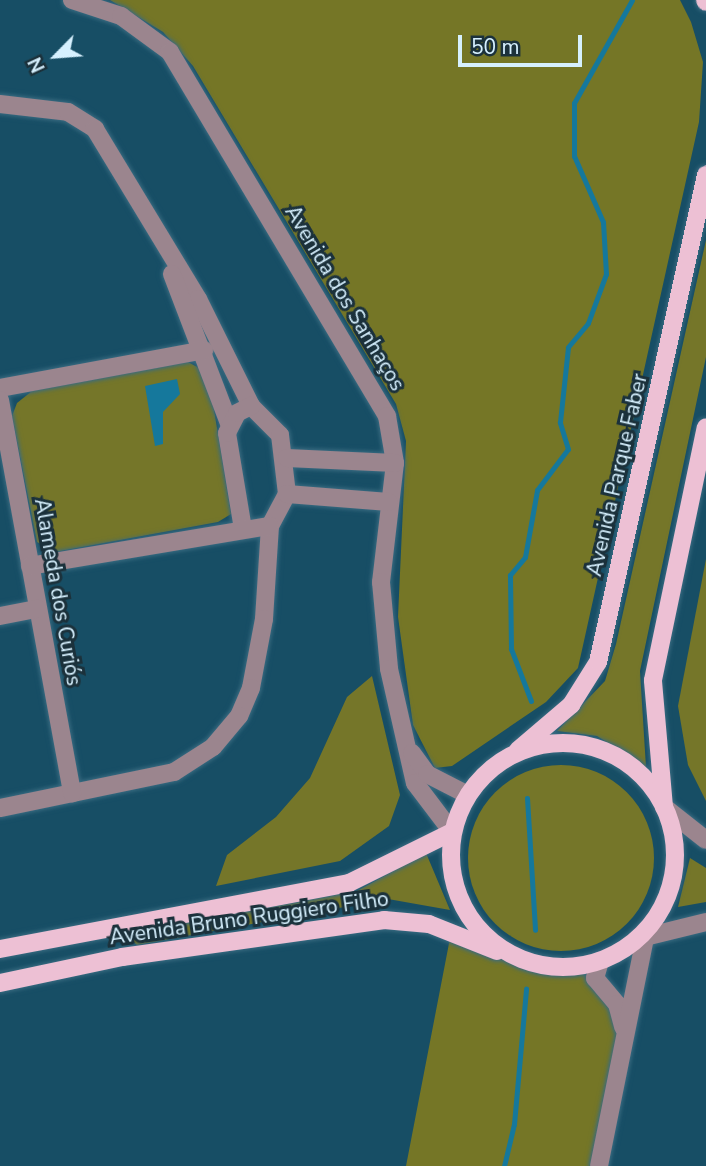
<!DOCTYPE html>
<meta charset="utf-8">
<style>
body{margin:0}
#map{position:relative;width:706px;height:1166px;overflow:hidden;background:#174e65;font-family:"Nunito Sans",sans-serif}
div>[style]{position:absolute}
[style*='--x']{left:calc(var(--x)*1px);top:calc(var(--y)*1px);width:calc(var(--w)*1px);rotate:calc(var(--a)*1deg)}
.green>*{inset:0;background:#757629}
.round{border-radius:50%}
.forest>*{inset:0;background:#757626}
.water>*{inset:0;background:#15789c}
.stream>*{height:5px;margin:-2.5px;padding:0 2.5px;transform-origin:2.5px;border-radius:2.5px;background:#15789c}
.roads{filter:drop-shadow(0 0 2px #396b81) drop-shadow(0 0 2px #396b81)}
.minor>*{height:18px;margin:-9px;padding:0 9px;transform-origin:9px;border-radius:9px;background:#9b858e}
.major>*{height:18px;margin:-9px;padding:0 9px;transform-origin:9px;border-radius:9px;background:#edc0d4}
.major>.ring{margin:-9px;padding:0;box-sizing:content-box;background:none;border:18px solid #edc0d4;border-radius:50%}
span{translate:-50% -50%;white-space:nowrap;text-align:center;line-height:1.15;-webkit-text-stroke:6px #1b313b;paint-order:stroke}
.street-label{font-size:21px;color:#d6f0fe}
.north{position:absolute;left:21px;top:21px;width:70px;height:70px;-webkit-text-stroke:5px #1b313b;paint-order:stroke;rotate:245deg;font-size:19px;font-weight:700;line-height:28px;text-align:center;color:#d6f0fe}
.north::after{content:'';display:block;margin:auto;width:24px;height:32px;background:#d6f0fe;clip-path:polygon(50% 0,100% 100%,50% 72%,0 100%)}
.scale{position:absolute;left:458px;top:35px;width:124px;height:32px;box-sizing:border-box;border:4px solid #d6f0fe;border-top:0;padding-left:9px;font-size:21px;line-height:24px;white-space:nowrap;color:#d6f0fe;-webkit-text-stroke:5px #1b313b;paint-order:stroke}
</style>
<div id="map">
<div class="green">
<i style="clip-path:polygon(706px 240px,706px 357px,640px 671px,646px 767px,597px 736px,557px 731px,605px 681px,616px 644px)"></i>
<i style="clip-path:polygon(188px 362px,208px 373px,231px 514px,218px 522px,55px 552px,37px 542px,12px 416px,17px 403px,32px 391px)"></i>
<i style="clip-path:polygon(706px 559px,706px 801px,688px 765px,678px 706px)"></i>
<i style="clip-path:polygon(372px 676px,400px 795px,389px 826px,340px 861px,216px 886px,227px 855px,276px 817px,310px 778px,347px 697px)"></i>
<i class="round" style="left:468px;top:765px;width:186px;height:186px"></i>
<i style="clip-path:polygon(426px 853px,450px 910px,388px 899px,137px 945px,130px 939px,134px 933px,357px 891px)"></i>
<i style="clip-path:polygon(690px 858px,706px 868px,706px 902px,678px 907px)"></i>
</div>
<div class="forest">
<i style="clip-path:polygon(110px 0,680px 0,691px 22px,703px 62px,699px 122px,578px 668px,546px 702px,452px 766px,435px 768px,413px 725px,398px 617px,406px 441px,396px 404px,193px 66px,163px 32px)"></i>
<i style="clip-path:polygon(451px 933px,548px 966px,600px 961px,595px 978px,621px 1015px,599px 1166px,406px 1166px)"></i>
</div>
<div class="water">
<i style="clip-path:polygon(177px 379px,180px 394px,163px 412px,163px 444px,155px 446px,145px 386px)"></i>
</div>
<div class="stream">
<i style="--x:531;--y:701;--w:56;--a:-111"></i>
<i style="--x:511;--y:649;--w:74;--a:-90.8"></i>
<i style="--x:510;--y:575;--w:23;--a:-50"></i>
<i style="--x:525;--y:557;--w:68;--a:-79.8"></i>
<i style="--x:537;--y:490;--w:51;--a:-52.9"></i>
<i style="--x:568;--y:449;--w:28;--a:-107"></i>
<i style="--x:560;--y:422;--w:75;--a:-83.9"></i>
<i style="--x:568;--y:347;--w:31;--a:-50"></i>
<i style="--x:588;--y:323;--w:52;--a:-69.8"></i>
<i style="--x:606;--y:274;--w:52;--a:-93.3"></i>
<i style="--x:603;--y:222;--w:72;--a:-113.7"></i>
<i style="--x:574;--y:156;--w:53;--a:-90"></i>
<i style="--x:574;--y:103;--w:118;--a:-60.6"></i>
<i style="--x:527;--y:798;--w:132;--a:86.5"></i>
<i style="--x:504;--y:1166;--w:43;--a:-76.6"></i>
<i style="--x:514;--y:1124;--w:136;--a:-84.9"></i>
</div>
<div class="roads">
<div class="minor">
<i style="--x:72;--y:0;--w:52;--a:18.1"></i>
<i style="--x:121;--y:16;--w:61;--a:36.3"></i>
<i style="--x:170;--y:52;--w:424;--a:59.2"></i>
<i style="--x:387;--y:416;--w:48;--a:80.3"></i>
<i style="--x:395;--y:463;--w:120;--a:96.7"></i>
<i style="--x:381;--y:582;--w:87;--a:84.7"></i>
<i style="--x:389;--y:669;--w:117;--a:77.2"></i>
<i style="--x:415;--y:783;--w:61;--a:52.9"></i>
<i style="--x:0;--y:104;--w:68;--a:6.7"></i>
<i style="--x:68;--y:112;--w:32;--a:32"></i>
<i style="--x:95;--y:129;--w:199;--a:58.8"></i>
<i style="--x:198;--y:299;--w:119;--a:63.6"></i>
<i style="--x:251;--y:406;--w:41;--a:45"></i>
<i style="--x:280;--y:435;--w:59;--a:83.2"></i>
<i style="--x:287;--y:494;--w:36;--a:118"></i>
<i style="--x:270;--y:526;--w:93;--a:93.7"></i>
<i style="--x:264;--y:619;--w:70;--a:100.7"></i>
<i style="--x:251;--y:688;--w:30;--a:113"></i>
<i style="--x:239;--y:716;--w:40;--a:130"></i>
<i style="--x:213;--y:747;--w:46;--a:147.3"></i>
<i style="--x:174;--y:772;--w:178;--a:168.3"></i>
<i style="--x:172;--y:274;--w:160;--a:69.1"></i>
<i style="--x:0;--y:388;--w:208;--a:-10.5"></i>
<i style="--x:0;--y:400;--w:400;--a:79.6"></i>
<i style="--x:287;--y:458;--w:108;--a:2.7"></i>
<i style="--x:287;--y:494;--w:102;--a:4.5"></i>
<i style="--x:243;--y:529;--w:97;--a:-99.5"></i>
<i style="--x:227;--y:433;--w:22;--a:-63"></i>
<i style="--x:237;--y:413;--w:16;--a:-27"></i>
<i style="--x:30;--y:566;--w:243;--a:-9.5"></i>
<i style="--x:0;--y:616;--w:38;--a:-11"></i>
<i style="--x:412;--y:753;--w:26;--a:54"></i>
<i style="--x:427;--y:774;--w:46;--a:27.1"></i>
<i style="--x:664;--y:807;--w:53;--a:38.2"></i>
<i style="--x:600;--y:961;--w:18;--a:106"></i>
<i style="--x:595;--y:978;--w:34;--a:50"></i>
<i style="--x:617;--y:1004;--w:24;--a:75"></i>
<i style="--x:599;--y:1166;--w:234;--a:-78.6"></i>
<i style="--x:645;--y:937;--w:63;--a:-13.8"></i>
</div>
<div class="major">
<i style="--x:705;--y:0;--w:2;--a:63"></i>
<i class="ring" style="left:451px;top:743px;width:206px;height:206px"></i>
<i style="--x:518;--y:750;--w:70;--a:-40.3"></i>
<i style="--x:571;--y:705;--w:51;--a:-57.9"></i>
<i style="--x:598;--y:662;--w:499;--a:-77.5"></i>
<i style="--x:664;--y:807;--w:127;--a:-95"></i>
<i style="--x:653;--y:680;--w:258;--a:-78.2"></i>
<i style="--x:0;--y:949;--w:355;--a:-10.7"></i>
<i style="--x:349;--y:883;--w:115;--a:-26.3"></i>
<i style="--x:0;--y:983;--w:125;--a:-12"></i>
<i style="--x:122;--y:957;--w:265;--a:-8"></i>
<i style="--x:384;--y:920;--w:45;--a:5.1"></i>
<i style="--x:429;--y:924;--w:73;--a:21.7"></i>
</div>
</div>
<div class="street-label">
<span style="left:345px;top:298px;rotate:59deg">Avenida dos Sanhaços</span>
<span style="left:617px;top:475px;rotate:-77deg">Avenida Parque Faber</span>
<span style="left:58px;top:592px;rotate:80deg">Alameda dos Curiós</span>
<span style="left:249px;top:918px;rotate:-8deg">Avenida Bruno Ruggiero Filho</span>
</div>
<div class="north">N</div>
<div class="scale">50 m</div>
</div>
